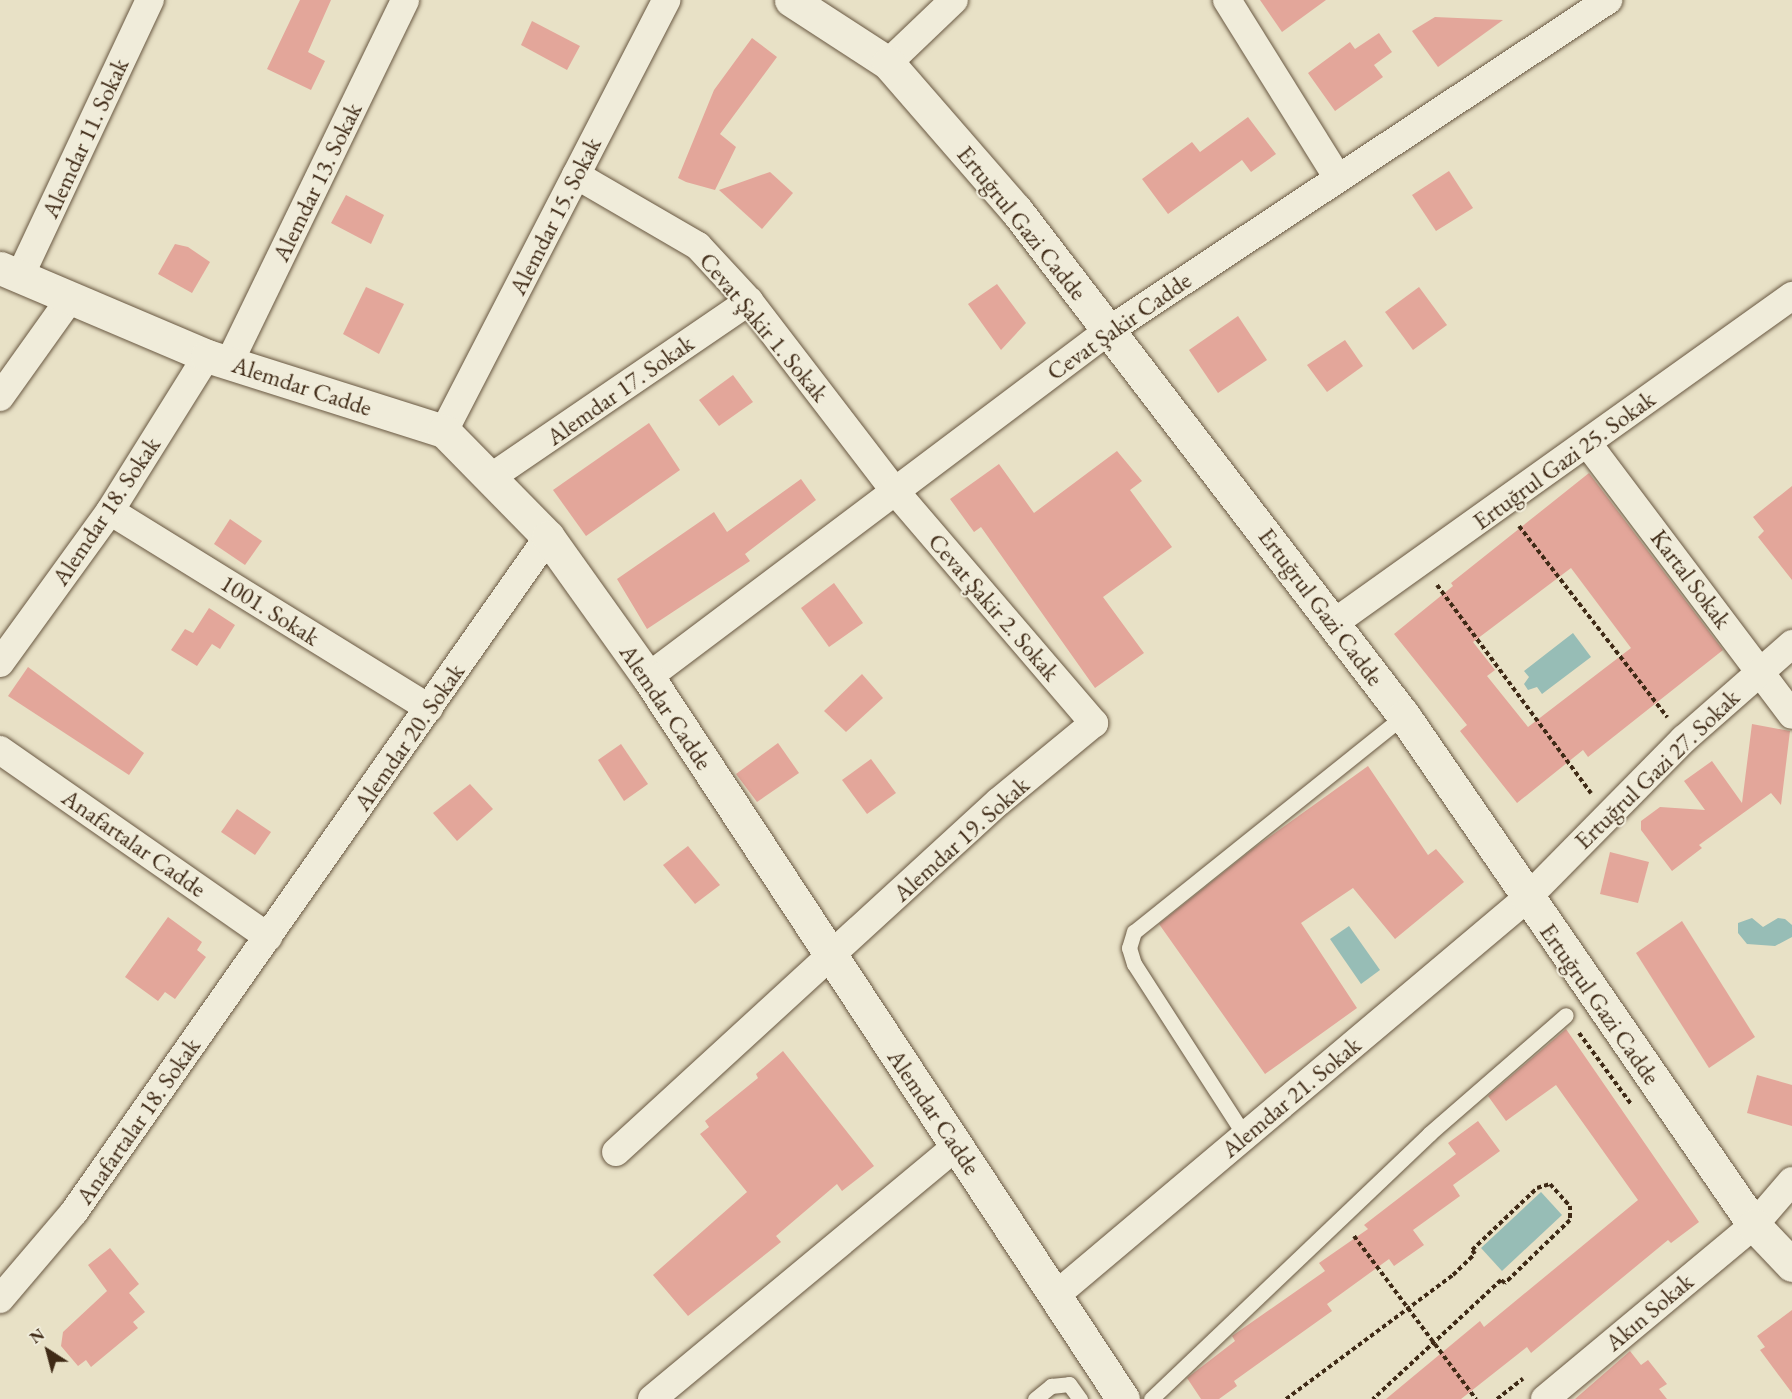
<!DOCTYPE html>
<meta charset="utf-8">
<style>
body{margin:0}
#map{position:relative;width:1792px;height:1399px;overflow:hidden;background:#e8e1c6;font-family:"EB Garamond",serif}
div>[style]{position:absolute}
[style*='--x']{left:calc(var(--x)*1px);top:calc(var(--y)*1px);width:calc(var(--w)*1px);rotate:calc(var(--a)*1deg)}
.water>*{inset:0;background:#97bdb6}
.building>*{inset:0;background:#e3a69a}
.path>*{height:4px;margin-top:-2px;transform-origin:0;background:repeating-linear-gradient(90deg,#3f2a16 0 4.5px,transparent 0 7.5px)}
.roads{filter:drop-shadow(0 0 2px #695842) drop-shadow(0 0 2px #695842)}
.service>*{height:15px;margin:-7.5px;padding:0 7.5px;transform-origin:7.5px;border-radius:7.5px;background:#f0ecda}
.minor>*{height:28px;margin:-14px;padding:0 14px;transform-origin:14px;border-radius:14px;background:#f0ecda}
.tertiary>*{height:33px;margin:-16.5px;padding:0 16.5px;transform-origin:16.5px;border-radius:16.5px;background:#f0ecda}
span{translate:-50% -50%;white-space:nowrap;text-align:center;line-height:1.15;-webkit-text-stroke:4.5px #f0ecda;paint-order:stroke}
.street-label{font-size:24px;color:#3f2a16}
.north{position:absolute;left:18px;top:1321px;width:60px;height:60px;-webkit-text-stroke:4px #f0ecda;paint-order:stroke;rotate:324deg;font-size:16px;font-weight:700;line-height:24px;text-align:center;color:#3f2a16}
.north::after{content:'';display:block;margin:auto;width:21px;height:27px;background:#3f2a16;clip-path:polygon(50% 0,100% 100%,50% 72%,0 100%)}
</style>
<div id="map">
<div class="water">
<i style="clip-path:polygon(1573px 633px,1591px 657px,1542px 694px,1537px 687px,1528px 690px,1524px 684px,1529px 677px,1524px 671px)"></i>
<i style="clip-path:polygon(1752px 918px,1763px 927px,1778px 918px,1785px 919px,1792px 925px,1792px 937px,1775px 946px,1747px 944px,1738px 933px,1738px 923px)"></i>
<i style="clip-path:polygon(1349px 926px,1380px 970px,1361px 984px,1330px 939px)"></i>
<i style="clip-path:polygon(1541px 1192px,1562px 1215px,1502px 1271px,1481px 1248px)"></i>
</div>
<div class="building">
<i style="clip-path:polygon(300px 0,331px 0,308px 52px,325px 61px,311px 90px,267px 69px)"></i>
<i style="clip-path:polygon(1260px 0,1326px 0,1282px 32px)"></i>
<i style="clip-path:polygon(1435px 17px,1503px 20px,1438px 67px,1412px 31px)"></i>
<i style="clip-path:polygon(532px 21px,580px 46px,567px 70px,521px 45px)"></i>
<i style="clip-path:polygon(1379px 33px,1392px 52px,1374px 65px,1383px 77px,1335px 111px,1308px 73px,1350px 42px,1355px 49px)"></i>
<i style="clip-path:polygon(752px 38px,777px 57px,720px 134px,736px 147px,715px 190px,686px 182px,678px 178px,714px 90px)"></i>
<i style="clip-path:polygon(1248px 117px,1276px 154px,1251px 172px,1242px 160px,1168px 214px,1142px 179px,1192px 142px,1200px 152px)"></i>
<i style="clip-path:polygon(1449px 171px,1473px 208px,1436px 231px,1412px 195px)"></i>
<i style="clip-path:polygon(770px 172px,793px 193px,762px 229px,719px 190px)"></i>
<i style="clip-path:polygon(346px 195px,384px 215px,371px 244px,331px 223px)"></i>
<i style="clip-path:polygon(175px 244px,188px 247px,210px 262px,192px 293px,158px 274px)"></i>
<i style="clip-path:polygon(997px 284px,1026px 323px,1001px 350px,968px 304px)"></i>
<i style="clip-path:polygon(366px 287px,404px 304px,379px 354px,343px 334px)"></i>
<i style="clip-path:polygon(1419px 287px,1447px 325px,1413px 350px,1385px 312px)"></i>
<i style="clip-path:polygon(1238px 316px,1267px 360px,1218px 393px,1189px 350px)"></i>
<i style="clip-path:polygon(1345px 340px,1363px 366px,1327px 392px,1307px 365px)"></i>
<i style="clip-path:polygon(733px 375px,753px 402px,719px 426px,699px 400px)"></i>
<i style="clip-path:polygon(649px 423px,680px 470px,586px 536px,553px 490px)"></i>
<i style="clip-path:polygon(1117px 451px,1142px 481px,1130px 490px,1172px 547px,1103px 597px,1144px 653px,1095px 688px,981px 527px,974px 532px,950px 499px,999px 464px,1034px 513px)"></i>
<i style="clip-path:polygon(evenodd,1589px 473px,1723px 650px,1588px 757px,1583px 750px,1517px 803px,1460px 731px,1467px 725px,1394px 634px,1453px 586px,1451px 583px,1589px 473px,1571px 568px,1631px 648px,1528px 727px,1487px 676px,1495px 670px,1473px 642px,1571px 568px)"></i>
<i style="clip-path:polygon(801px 479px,816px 500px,745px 554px,750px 561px,647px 629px,617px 579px,714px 512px,727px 532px)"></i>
<i style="clip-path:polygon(1792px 486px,1792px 580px,1758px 537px,1764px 531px,1753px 517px)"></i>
<i style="clip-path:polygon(230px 519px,262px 541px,245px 565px,214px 544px)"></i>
<i style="clip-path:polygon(834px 583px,863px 623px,829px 647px,801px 608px)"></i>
<i style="clip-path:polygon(209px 608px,235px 625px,220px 649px,212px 644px,197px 666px,171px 650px,185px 629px,193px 633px)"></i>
<i style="clip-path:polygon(28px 667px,144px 753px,129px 775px,8px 696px)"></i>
<i style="clip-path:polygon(862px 674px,883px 698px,846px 732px,824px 711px)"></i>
<i style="clip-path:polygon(1752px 724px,1790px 731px,1781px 805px,1771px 793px,1699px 845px,1702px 848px,1672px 871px,1641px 830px,1641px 821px,1660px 807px,1705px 810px,1684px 781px,1712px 761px,1742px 803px)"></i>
<i style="clip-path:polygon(778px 743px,799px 773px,757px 802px,736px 774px)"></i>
<i style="clip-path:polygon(621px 744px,648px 784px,624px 801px,598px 760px)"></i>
<i style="clip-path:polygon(871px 759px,896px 793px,867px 814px,842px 780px)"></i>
<i style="clip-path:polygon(1368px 766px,1428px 855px,1436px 849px,1464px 882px,1395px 939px,1353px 888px,1301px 923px,1357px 1008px,1265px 1074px,1159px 924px,1254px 848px)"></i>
<i style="clip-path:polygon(470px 784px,493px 809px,457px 841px,433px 813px)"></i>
<i style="clip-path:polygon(237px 809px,271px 832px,255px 855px,221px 832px)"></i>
<i style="clip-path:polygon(688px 846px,720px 885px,695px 904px,663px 865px)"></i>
<i style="clip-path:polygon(1610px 852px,1649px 862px,1638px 903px,1600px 894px)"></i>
<i style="clip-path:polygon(168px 917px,202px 942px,197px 950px,206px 957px,175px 999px,165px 992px,158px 1001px,125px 977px)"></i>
<i style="clip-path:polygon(1682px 921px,1755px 1037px,1709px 1068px,1636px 953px)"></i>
<i style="clip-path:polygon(1566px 1029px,1699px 1222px,1671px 1243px,1668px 1240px,1531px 1353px,1527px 1347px,1461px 1399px,1386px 1399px,1480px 1321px,1484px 1327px,1638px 1200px,1556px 1085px,1506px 1121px,1488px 1096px)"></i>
<i style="clip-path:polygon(783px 1051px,874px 1166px,842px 1191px,837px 1184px,776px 1236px,781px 1242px,688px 1316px,653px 1275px,747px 1192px,700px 1134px,709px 1127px,705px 1121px,758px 1078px,756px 1074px)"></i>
<i style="clip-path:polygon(1757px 1075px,1792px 1085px,1792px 1126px,1747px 1113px)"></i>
<i style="clip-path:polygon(1478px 1121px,1500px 1151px,1453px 1185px,1460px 1196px,1413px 1230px,1424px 1245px,1394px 1266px,1389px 1259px,1327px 1304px,1332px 1311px,1234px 1381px,1237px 1386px,1219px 1399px,1201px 1399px,1187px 1378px,1235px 1341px,1232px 1336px,1325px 1271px,1319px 1263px,1368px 1229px,1364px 1225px,1456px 1154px,1448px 1143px)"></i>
<i style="clip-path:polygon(110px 1248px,139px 1284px,129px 1293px,145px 1312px,133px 1322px,138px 1328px,91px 1367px,86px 1360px,78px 1366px,61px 1346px,63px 1332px,107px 1291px,88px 1265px)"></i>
<i style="clip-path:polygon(1792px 1310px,1792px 1393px,1760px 1350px,1765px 1347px,1757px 1336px)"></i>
<i style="clip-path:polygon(1630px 1351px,1641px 1365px,1648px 1360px,1667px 1384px,1659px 1389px,1667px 1399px,1575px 1399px)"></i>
</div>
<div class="path">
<i style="--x:1519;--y:526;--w:242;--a:52.2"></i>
<i style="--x:1437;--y:585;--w:259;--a:53.5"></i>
<i style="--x:1579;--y:1033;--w:88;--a:53.8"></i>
<i style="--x:1354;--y:1236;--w:204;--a:53.2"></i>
<i style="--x:1286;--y:1399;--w:208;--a:-36.6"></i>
<i style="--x:1453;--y:1275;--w:30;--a:-44"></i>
<i style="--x:1475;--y:1254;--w:5;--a:-127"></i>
<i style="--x:1472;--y:1250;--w:90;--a:-43.6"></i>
<i style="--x:1537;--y:1188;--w:14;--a:-17"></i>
<i style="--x:1550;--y:1184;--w:30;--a:48"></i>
<i style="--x:1570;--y:1206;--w:14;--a:90"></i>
<i style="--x:1570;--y:1220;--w:91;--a:135.9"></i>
<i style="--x:1505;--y:1283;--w:5;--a:-143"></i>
<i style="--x:1501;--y:1280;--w:175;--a:137.1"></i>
<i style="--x:1497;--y:1399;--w:33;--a:-38"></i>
</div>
<div class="roads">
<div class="service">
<i style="--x:1245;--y:1136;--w:205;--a:-122.8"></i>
<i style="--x:1134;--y:964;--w:17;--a:-107"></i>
<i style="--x:1129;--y:948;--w:17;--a:-73"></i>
<i style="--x:1134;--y:932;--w:346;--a:-38.7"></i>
<i style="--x:1035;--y:1399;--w:21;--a:-39"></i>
<i style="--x:1051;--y:1386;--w:18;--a:-6"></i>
<i style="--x:1069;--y:1384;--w:19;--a:54"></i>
<i style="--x:1151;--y:1399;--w:384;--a:-43.6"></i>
<i style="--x:1429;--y:1134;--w:181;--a:-41"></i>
</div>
<div class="minor">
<i style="--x:1227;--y:0;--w:210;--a:58.1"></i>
<i style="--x:888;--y:63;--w:91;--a:-43.7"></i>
<i style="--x:576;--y:175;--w:141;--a:30.2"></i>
<i style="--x:698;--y:246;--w:75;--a:47.2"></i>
<i style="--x:749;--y:301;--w:240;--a:52.5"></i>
<i style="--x:895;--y:491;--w:306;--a:49.4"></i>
<i style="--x:1094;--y:723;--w:124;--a:140.5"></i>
<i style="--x:998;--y:802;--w:518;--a:137.5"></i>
<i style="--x:20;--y:276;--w:305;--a:-64.8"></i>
<i style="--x:229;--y:363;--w:403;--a:-64.1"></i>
<i style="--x:0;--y:397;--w:120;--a:-54.5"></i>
<i style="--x:444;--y:431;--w:485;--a:-62.7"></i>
<i style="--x:1588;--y:444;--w:339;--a:53"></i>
<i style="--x:490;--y:478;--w:314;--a:-34.3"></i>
<i style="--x:110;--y:511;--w:375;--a:31.7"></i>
<i style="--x:1334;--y:623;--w:563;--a:-35.53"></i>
<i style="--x:0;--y:663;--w:188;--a:-54.1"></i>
<i style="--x:110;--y:511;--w:183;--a:-58"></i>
<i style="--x:648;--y:677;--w:576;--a:-36.95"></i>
<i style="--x:1108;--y:331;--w:600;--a:-33.5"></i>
<i style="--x:0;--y:750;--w:327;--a:34.9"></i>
<i style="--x:1056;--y:1295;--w:615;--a:-40.12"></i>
<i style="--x:1526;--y:899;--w:225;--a:-45.4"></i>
<i style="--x:1684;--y:739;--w:144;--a:-41.3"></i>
<i style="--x:0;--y:1299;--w:114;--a:-49.6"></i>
<i style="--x:74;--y:1212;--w:825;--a:-54.92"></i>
<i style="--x:652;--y:1399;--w:396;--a:-39.7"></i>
<i style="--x:1545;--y:1399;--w:272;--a:-39.8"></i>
<i style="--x:1754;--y:1225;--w:58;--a:-49.2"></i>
</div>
<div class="tertiary">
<i style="--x:791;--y:0;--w:116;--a:33"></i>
<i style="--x:888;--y:63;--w:195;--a:49"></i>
<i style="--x:1016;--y:210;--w:638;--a:52.52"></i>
<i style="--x:1404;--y:716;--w:618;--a:55.49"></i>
<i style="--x:1754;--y:1225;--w:55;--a:46.5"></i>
<i style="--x:0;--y:268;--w:225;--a:23"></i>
<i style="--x:207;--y:356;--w:249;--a:17.6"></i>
<i style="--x:444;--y:431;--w:148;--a:45.5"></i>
<i style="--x:548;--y:537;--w:172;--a:54.5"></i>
<i style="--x:648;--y:677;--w:864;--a:56.66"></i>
</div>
</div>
<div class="street-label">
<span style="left:85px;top:138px;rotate:-65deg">Alemdar 11. Sokak</span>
<span style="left:317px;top:182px;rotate:-64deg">Alemdar 13. Sokak</span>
<span style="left:555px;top:216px;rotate:-63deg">Alemdar 15. Sokak</span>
<span style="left:1022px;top:223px;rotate:51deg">Ertuğrul Gazi Cadde</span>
<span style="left:1119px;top:326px;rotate:-35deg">Cevat Şakir Cadde</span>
<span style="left:764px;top:327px;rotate:50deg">Cevat Şakir 1. Sokak</span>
<span style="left:302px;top:386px;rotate:18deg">Alemdar Cadde</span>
<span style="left:620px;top:390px;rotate:-35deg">Alemdar 17. Sokak</span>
<span style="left:1564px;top:460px;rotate:-36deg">Ertuğrul Gazi 25. Sokak</span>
<span style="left:106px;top:511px;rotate:-56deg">Alemdar 18. Sokak</span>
<span style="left:1691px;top:579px;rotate:53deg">Kartal Sokak</span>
<span style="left:994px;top:607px;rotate:49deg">Cevat Şakir 2. Sokak</span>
<span style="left:1321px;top:607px;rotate:53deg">Ertuğrul Gazi Cadde</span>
<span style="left:270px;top:610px;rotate:32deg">1001. Sokak</span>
<span style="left:666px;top:707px;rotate:56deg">Alemdar Cadde</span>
<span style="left:409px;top:737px;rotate:-55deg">Alemdar 20. Sokak</span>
<span style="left:1657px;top:769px;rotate:-44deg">Ertuğrul Gazi 27. Sokak</span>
<span style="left:961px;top:839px;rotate:-42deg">Alemdar 19. Sokak</span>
<span style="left:134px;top:843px;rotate:35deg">Anafartalar Cadde</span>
<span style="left:1600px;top:1004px;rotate:55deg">Ertuğrul Gazi Cadde</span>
<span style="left:1291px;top:1097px;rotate:-40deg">Alemdar 21. Sokak</span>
<span style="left:934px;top:1112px;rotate:56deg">Alemdar Cadde</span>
<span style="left:138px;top:1121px;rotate:-55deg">Anafartalar 18. Sokak</span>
<span style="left:1649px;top:1312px;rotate:-40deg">Akın Sokak</span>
</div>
<div class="north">N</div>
</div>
